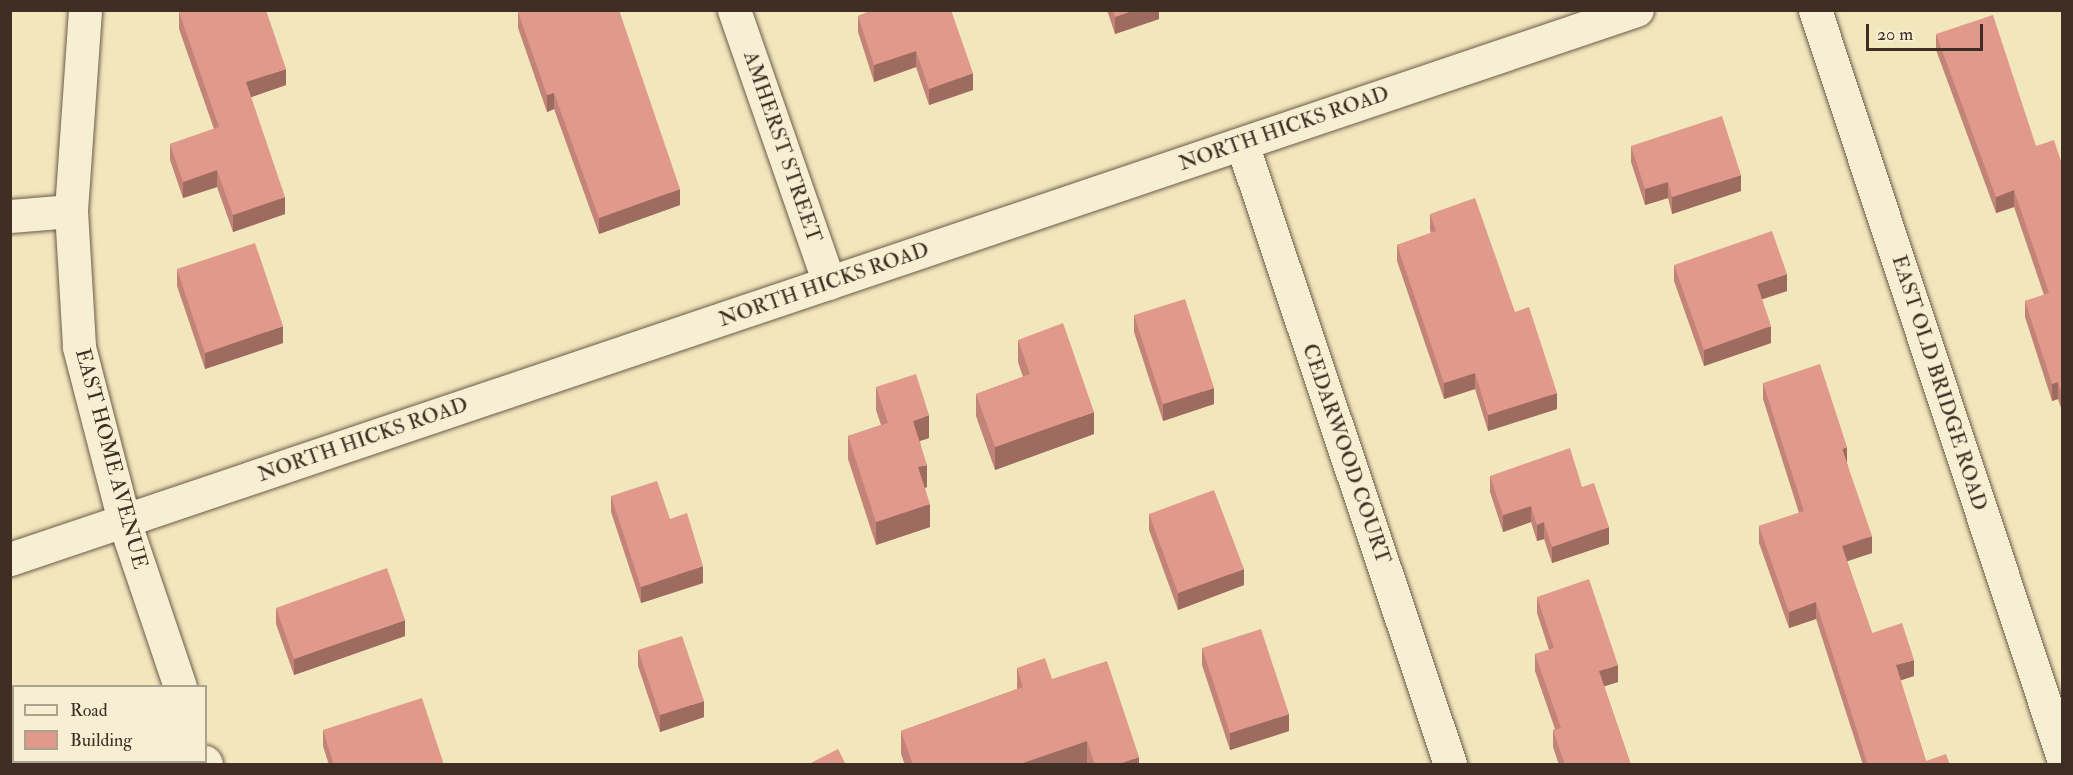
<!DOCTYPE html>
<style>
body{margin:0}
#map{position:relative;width:2073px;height:775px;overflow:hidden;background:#f2e6bc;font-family:"IM FELL Double Pica",serif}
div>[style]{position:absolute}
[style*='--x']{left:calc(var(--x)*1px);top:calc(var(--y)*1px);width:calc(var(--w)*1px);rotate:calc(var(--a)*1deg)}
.roads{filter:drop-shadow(0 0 2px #6b5c49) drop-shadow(0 0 2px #6b5c49)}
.minor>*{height:33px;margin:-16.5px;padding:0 16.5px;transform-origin:16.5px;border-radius:16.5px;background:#f7efd3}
.secondary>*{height:33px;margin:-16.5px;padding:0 16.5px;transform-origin:16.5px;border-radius:16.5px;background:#f7efd3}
.wall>*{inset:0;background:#c28478}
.shaded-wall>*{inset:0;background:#9e6b61}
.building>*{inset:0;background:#e1998b}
span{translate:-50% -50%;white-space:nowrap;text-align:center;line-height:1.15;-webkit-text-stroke:6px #f7efd3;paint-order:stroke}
.street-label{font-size:21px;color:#3e2e23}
.frame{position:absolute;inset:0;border:12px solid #3e2e23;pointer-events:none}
.legend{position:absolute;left:12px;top:685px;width:195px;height:78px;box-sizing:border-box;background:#f7efd3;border:2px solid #ada28d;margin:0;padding:8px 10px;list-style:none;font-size:18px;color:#3e2e23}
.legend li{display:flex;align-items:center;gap:12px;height:30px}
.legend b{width:30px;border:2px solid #ada28d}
.scale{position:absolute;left:1866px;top:24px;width:117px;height:27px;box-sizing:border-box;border:3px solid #3e2e23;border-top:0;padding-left:8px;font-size:18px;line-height:21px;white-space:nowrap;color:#3e2e23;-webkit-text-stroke:4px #f7efd3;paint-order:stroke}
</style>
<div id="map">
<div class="roads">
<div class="minor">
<i style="--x:85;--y:10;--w:201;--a:94"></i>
<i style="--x:71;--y:211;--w:136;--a:86.6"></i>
<i style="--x:79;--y:347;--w:180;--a:75.5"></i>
<i style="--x:124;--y:521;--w:174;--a:71.3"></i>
<i style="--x:734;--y:10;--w:289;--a:70.8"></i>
<i style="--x:1815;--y:10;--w:785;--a:71.66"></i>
<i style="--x:1242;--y:144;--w:654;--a:71.45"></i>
<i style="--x:10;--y:216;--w:61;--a:-4.7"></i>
<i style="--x:205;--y:762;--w:2;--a:63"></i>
</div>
<div class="secondary">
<i style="--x:10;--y:559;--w:1717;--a:-18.65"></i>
</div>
</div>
<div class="wall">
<i style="clip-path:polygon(873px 10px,973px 90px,929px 105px,916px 67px,874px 82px,858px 32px,858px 16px)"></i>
<i style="clip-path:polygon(1107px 10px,1159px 10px,1159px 19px,1115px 34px)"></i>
<i style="clip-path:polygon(179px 12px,286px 85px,251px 97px,285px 214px,233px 232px,217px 187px,183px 198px,170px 160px,170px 144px,214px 129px,179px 29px)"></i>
<i style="clip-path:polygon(518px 12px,680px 205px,599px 234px,554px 109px,547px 112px,518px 28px)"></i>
<i style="clip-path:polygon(1936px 34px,2036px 146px,2062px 164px,2062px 411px,2058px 399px,2052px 401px,2025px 317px,2025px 301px,2044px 295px,2014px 207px,1996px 213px,1936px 50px)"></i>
<i style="clip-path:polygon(1631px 146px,1741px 191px,1672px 214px,1668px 198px,1645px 205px,1631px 162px)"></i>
<i style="clip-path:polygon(1430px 214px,1515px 312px,1557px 409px,1488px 431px,1475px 389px,1444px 399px,1397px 261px,1397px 245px,1431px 233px,1430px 230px)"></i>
<i style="clip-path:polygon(1674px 265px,1787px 291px,1762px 299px,1771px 343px,1704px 366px,1674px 281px)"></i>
<i style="clip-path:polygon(177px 269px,283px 343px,205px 369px,177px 286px)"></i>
<i style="clip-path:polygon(1134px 315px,1214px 404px,1163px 421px,1134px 332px)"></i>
<i style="clip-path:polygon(1018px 340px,1094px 434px,995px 470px,976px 416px,976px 394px,1023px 377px,1018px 362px)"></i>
<i style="clip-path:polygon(1763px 383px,1847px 463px,1872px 553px,1847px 561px,1872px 633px,1914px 676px,1900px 680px,1926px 761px,1950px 765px,1863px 765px,1816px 619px,1789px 628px,1759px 543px,1759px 526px,1799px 513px,1763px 399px)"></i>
<i style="clip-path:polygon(876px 387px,929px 438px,920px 441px,927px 487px,925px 488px,930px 527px,876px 545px,848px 459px,848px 436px,881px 425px,876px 410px)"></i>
<i style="clip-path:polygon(1490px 476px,1582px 487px,1609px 544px,1552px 563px,1544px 539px,1537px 541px,1531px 522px,1503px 532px,1490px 492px)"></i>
<i style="clip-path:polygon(611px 496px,703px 583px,641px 603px,611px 512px)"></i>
<i style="clip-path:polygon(1149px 514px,1244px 585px,1178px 610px,1149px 530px)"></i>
<i style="clip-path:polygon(1537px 597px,1618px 682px,1604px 686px,1631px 765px,1559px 765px,1553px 747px,1553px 730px,1555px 729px,1535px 671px,1535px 654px,1549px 650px,1537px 613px)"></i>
<i style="clip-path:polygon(276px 608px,405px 636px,294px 675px,276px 624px)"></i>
<i style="clip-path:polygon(1202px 648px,1289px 731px,1230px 750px,1202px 665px)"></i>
<i style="clip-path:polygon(638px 650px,704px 717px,660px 732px,638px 666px)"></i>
<i style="clip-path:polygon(1017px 668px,1052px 679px,1139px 765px,905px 765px,901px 754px,901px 731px,1017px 689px)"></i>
<i style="clip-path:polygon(323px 730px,444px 765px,329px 765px,323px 746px)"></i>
</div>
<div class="shaded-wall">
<i style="clip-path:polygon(1135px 10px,1159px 10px,1159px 19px,1115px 34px,1115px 17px)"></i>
<i style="clip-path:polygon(916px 51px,916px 67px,874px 82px,874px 65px)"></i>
<i style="clip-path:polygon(286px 69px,286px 85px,246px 99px,246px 82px)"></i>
<i style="clip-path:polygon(973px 73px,973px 90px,929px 105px,929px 89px)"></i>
<i style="clip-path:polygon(554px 93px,554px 109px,547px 112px,547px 95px)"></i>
<i style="clip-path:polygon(217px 170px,217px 187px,183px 198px,183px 182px)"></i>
<i style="clip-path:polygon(1741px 175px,1741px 191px,1672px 214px,1672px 197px)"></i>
<i style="clip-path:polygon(1668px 182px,1668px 198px,1645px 205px,1645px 189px)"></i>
<i style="clip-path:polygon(680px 189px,680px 205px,599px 234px,599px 218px)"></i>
<i style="clip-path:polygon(2014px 190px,2014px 207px,1996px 213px,1996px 197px)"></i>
<i style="clip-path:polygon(285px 197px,285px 214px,233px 232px,233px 215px)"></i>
<i style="clip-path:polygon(1787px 274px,1787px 291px,1757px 301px,1757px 284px)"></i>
<i style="clip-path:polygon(283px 326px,283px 343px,205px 369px,205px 353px)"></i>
<i style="clip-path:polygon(1771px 326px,1771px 343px,1704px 366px,1704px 350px)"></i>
<i style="clip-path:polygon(1475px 373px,1475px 389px,1444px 399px,1444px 383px)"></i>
<i style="clip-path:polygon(2058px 382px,2058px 399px,2052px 401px,2052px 384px)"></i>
<i style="clip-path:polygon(1214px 388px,1214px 404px,1163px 421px,1163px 404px)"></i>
<i style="clip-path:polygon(1557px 393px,1557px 409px,1488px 431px,1488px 415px)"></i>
<i style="clip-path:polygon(1094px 412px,1094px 434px,995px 470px,995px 447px)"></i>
<i style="clip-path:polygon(929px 415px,929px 438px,913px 443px,913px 421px)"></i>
<i style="clip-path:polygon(1847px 447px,1847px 464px,1842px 449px)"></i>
<i style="clip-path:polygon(927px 465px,927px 487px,918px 490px,918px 467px)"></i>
<i style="clip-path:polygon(930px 504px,930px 527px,876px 545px,876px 522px)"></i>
<i style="clip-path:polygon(1531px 506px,1531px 522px,1503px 532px,1503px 515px)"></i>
<i style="clip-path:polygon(1544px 522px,1544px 539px,1537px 541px,1537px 525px)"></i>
<i style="clip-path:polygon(1609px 527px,1609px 544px,1552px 563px,1552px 547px)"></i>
<i style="clip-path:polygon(1872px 536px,1872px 553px,1842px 563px,1842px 546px)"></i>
<i style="clip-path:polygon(703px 566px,703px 583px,641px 603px,641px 587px)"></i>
<i style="clip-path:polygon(1244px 569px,1244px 585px,1178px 610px,1178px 593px)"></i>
<i style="clip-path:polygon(1816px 602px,1816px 619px,1789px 628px,1789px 612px)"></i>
<i style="clip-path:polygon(405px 620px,405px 636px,294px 675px,294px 659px)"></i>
<i style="clip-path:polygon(1914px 660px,1914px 676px,1896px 682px,1896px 665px)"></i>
<i style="clip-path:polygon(1618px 665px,1618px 682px,1599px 688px,1599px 671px)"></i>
<i style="clip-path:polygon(704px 701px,704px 717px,660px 732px,660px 715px)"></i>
<i style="clip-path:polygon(1289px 714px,1289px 731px,1230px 750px,1230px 733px)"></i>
<i style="clip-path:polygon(1087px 741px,1087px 764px,1085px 765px,1017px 765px)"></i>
<i style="clip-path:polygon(1139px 757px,1139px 765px,1116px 765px)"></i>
</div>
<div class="building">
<i style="clip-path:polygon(184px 10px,266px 10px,286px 69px,246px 82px,285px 197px,233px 215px,217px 170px,183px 182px,170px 144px,219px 127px,179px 12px)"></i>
<i style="clip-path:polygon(521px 10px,619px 10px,680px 189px,599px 218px,554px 93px,547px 95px,518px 12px)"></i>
<i style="clip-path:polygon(873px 10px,951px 10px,973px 73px,929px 89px,916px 51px,874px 65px,858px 16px)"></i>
<i style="clip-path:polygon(1113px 10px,1135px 10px,1115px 17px)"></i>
<i style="clip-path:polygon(1993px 15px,2036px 146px,2054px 140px,2062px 164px,2062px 395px,2058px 382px,2052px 384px,2025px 301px,2049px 293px,2014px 190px,1996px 197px,1936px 34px)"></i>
<i style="clip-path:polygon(1722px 116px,1741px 175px,1672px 197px,1668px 182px,1645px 189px,1631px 146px)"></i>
<i style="clip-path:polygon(1475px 198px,1515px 312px,1529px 307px,1557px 393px,1488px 415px,1475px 373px,1444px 383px,1397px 245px,1436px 231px,1430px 214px)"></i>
<i style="clip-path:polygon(1772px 231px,1787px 274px,1757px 284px,1771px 326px,1704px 350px,1674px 265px)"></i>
<i style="clip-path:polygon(255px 243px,283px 326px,205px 353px,177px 269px)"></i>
<i style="clip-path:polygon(1185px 299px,1214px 388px,1163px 404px,1134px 315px)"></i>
<i style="clip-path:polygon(1063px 323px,1094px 412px,995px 447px,976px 394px,1030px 374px,1018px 340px)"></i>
<i style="clip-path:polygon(1820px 364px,1847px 447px,1842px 449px,1872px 536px,1842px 546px,1872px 633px,1902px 623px,1914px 660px,1896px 665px,1926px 761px,1946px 754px,1950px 765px,1868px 765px,1816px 602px,1789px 612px,1759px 526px,1804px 511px,1763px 383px)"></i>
<i style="clip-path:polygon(916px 374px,929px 415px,913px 421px,927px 465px,918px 467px,930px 504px,876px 522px,848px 436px,888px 423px,876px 387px)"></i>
<i style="clip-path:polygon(1570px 448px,1582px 487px,1594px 483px,1609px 527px,1552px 547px,1544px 522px,1537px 525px,1531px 506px,1503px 515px,1490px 476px)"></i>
<i style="clip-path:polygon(657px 481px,670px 519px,687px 513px,703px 566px,641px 587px,611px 496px)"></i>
<i style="clip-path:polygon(1214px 490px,1244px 569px,1178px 593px,1149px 514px)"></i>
<i style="clip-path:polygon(387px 568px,405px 620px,294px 659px,276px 608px)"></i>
<i style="clip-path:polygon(1589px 579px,1618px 665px,1599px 671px,1631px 765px,1565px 765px,1553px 730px,1561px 728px,1535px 654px,1554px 648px,1537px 597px)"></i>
<i style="clip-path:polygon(1261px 629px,1289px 714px,1230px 733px,1202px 648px)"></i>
<i style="clip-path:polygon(682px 636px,704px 701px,660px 715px,638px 650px)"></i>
<i style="clip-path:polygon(1045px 658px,1052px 679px,1107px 661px,1139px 757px,1116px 765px,1095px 765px,1087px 741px,1017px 765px,913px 765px,901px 731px,1023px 687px,1017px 668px)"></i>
<i style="clip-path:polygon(422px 698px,444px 765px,368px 765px,368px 763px,364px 765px,334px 765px,323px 730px)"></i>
<i style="clip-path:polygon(838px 749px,846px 765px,807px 765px)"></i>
</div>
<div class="street-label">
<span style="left:1284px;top:129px;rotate:-19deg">NORTH HICKS ROAD</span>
<span style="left:782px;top:147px;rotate:71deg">AMHERST STREET</span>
<span style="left:824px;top:285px;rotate:-19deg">NORTH HICKS ROAD</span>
<span style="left:1939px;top:383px;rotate:72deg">EAST OLD BRIDGE ROAD</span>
<span style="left:363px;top:440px;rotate:-19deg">NORTH HICKS ROAD</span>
<span style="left:1346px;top:454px;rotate:71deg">CEDARWOOD COURT</span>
<span style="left:111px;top:459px;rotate:75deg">EAST HOME AVENUE</span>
</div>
<div class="frame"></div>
<ul class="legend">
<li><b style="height:8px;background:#f7efd3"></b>Road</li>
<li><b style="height:16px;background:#e1998b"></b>Building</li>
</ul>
<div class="scale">20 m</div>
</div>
